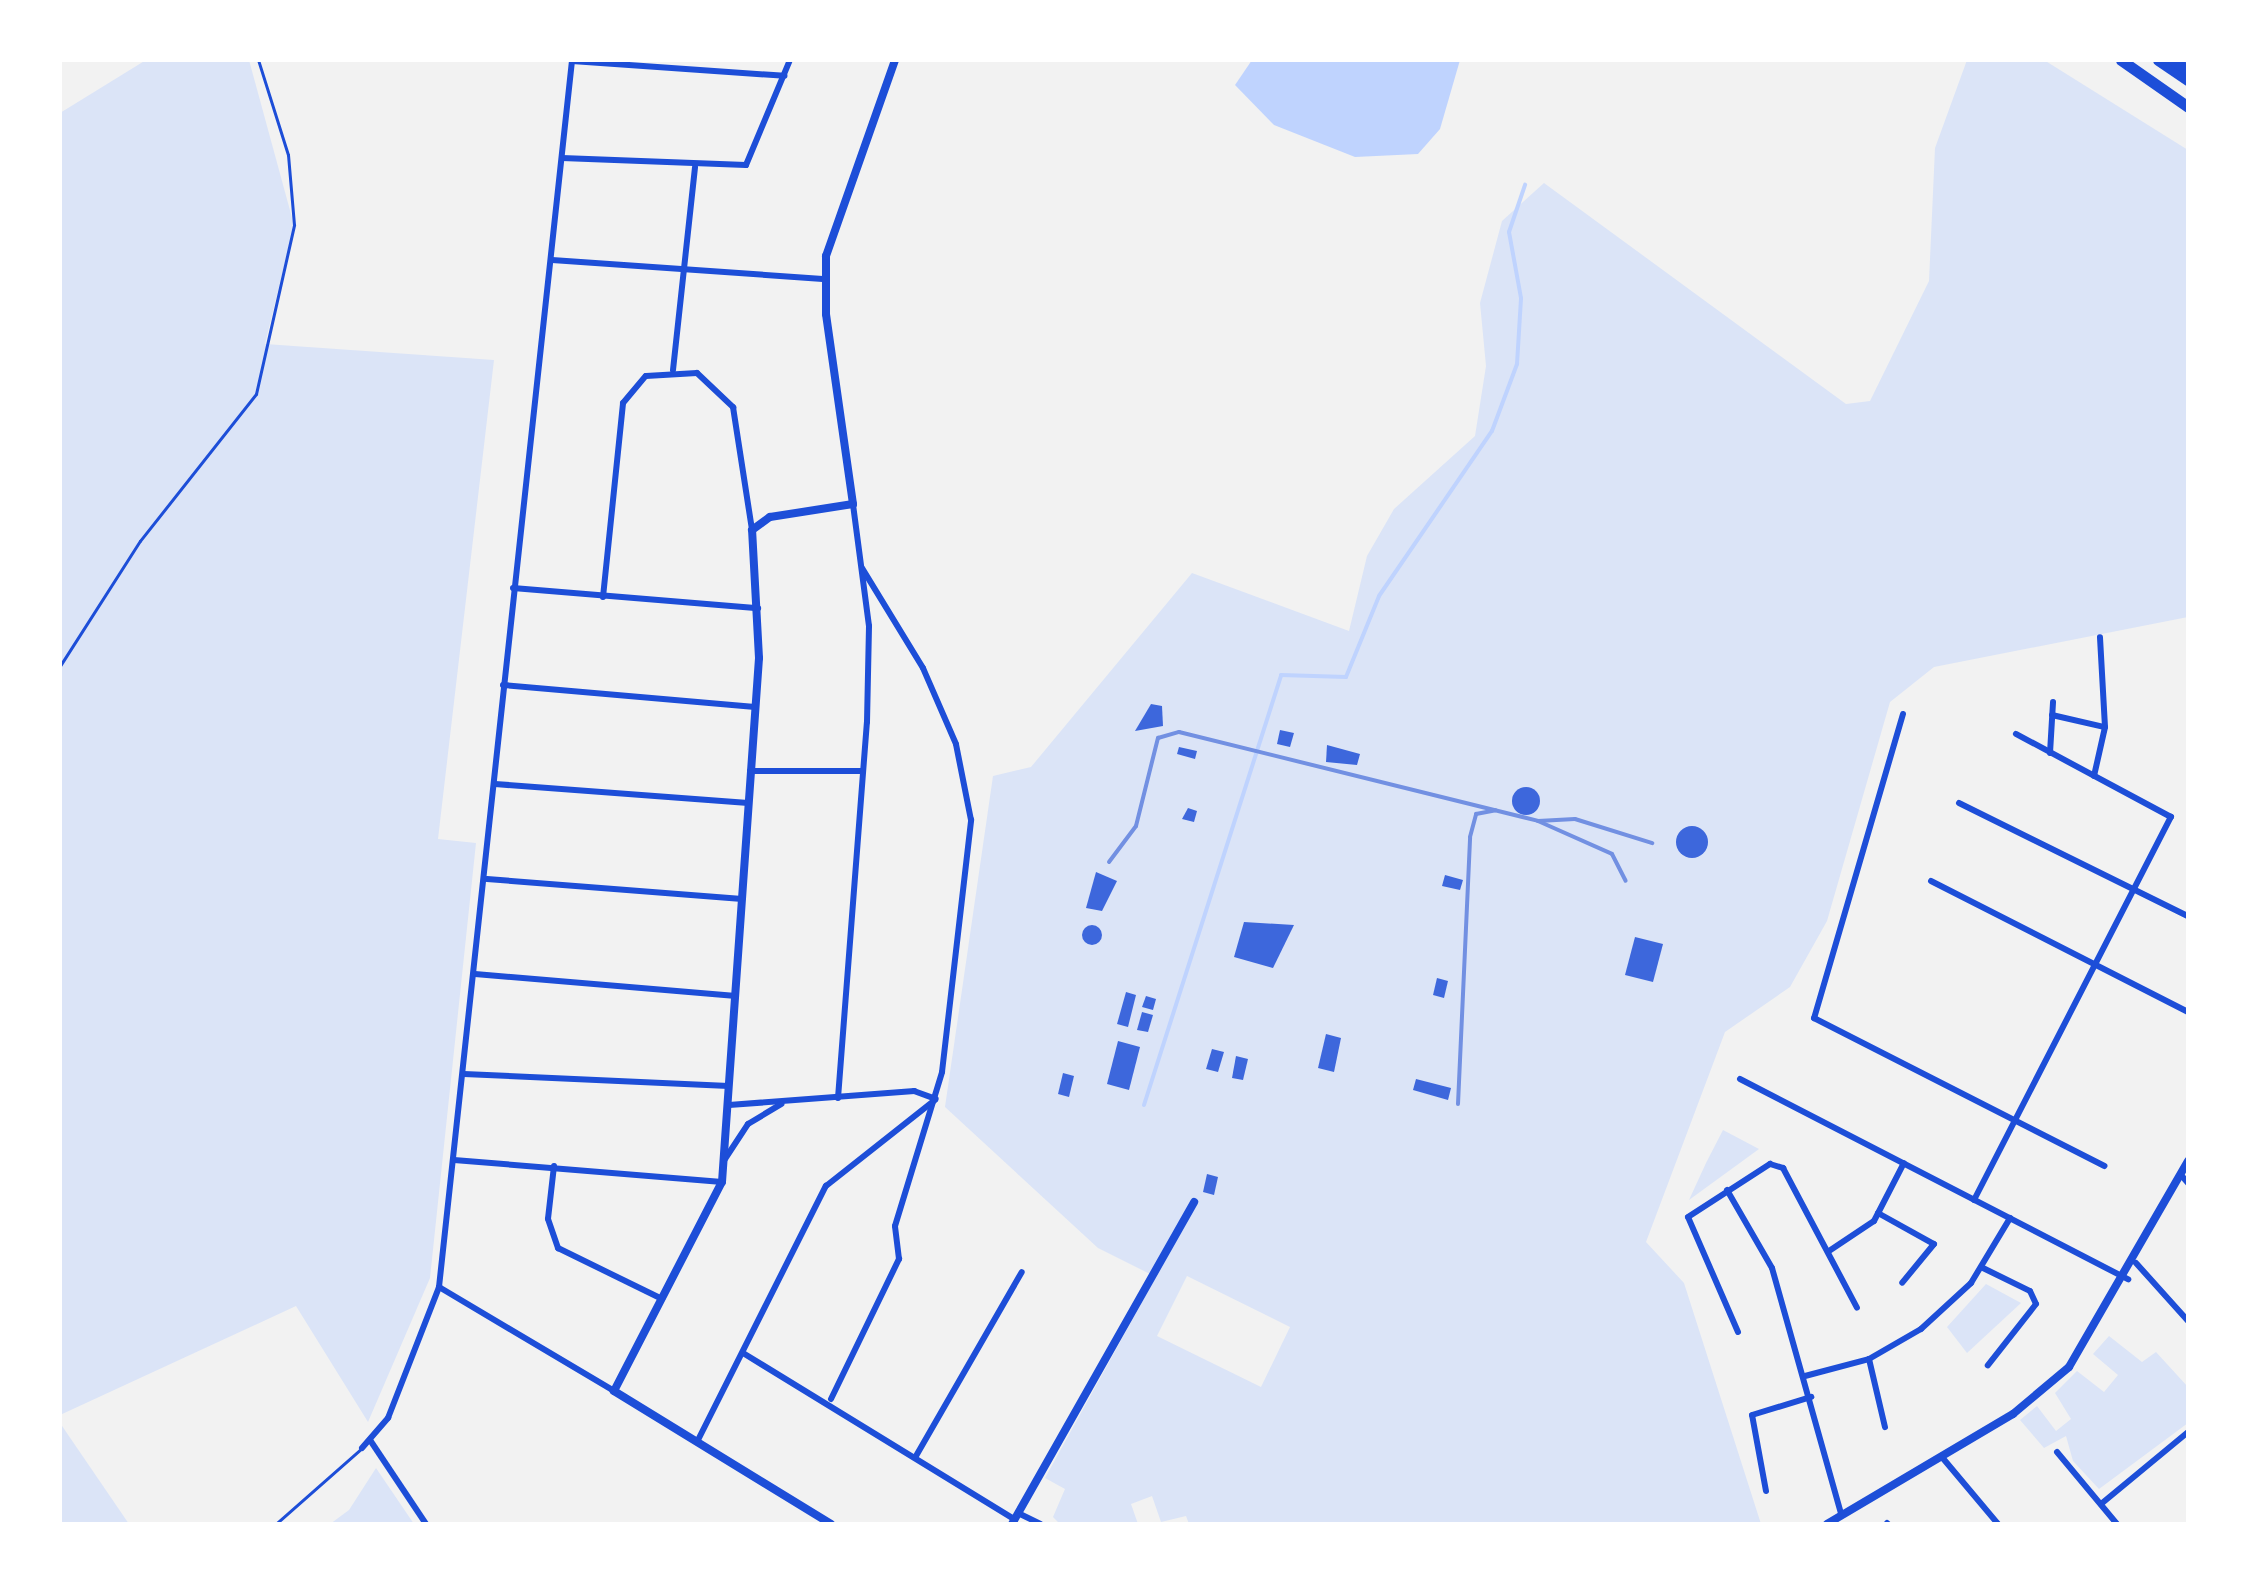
<!DOCTYPE html>
<style>
body{margin:0}
#map{position:relative;width:2248px;height:1584px;overflow:hidden;background:#f2f2f2;font-family:"PT Serif",serif}
div>[style]{position:absolute}
[style*='--x']{left:calc(var(--x)*1px);top:calc(var(--y)*1px);width:calc(var(--w)*1px);rotate:calc(var(--a)*1deg)}
.green>*{inset:0;background:#dbe4f7}
.water>*{inset:0;background:#bfd3fe}
.stream>*{height:4px;margin:-2px;padding:0 2px;transform-origin:2px;border-radius:2px;background:#bfd3fe}
.building>*{inset:0;background:#3d67dc}
.round{border-radius:50%}
.path>*{height:2.5px;margin:-1.25px;padding:0 1.25px;transform-origin:1.25px;border-radius:1.25px;background:#1d4ed8}
.service>*{height:2.5px;margin:-1.25px;padding:0 1.25px;transform-origin:1.25px;border-radius:1.25px;background:#1d4ed8}
.minor>*{height:6px;margin:-3px;padding:0 3px;transform-origin:3px;border-radius:3px;background:#1d4ed8}
.tertiary>*{height:8px;margin:-4px;padding:0 4px;transform-origin:4px;border-radius:4px;background:#1d4ed8}
.motorway>*{height:11px;margin:-5.5px;padding:0 5.5px;transform-origin:5.5px;border-radius:5.5px;background:#1d4ed8}
.rail>*{height:4px;margin:-2px;padding:0 2px;transform-origin:2px;border-radius:2px;background:#7290e2}
span{translate:-50% -50%;white-space:nowrap;text-align:center;line-height:1.15;-webkit-text-stroke:10px #fff;paint-order:stroke}
.frame{position:absolute;inset:0;border:62px solid #fff;pointer-events:none}
</style>
<div id="map">
<div class="green">
<i style="clip-path:polygon(146px 60px,249px 60px,294px 225px,265px 344px,494px 360px,438px 839px,476px 843px,430px 1278px,368px 1422px,296px 1306px,60px 1415px,60px 113px)"></i>
<i style="clip-path:polygon(evenodd,1967px 60px,2044px 60px,2188px 150px,2188px 617px,1934px 667px,1890px 702px,1827px 921px,1790px 987px,1725px 1032px,1646px 1242px,1684px 1283px,1761px 1524px,1189px 1524px,1186px 1516px,1161px 1522px,1152px 1496px,1131px 1504px,1138px 1524px,1060px 1524px,1053px 1517px,1065px 1489px,1045px 1478px,1156px 1277px,1098px 1248px,945px 1107px,993px 776px,1031px 767px,1192px 573px,1349px 631px,1367px 556px,1394px 509px,1475px 436px,1486px 366px,1480px 303px,1502px 221px,1544px 183px,1846px 404px,1870px 401px,1929px 281px,1935px 148px,1967px 60px,1187px 1276px,1290px 1327px,1261px 1387px,1157px 1336px,1187px 1276px)"></i>
<i style="clip-path:polygon(1723px 1130px,1759px 1149px,1689px 1200px,1706px 1163px)"></i>
<i style="clip-path:polygon(1986px 1284px,2021px 1303px,1967px 1353px,1947px 1327px)"></i>
<i style="clip-path:polygon(2109px 1336px,2142px 1362px,2156px 1352px,2188px 1387px,2188px 1423px,2099px 1489px,2073px 1461px,2066px 1436px,2044px 1448px,2020px 1420px,2037px 1406px,2056px 1431px,2071px 1419px,2055px 1393px,2077px 1371px,2104px 1392px,2118px 1375px,2093px 1354px)"></i>
<i style="clip-path:polygon(60px 1423px,129px 1524px,60px 1524px)"></i>
<i style="clip-path:polygon(376px 1468px,414px 1524px,330px 1524px,349px 1510px)"></i>
</div>
<div class="water">
<i style="clip-path:polygon(1252px 60px,1460px 60px,1440px 129px,1418px 154px,1355px 157px,1274px 125px,1235px 85px)"></i>
</div>
<div class="stream">
<i style="--x:1144;--y:1105;--w:451;--a:-72.3"></i>
<i style="--x:1281;--y:675;--w:65;--a:1.8"></i>
<i style="--x:1346;--y:677;--w:87;--a:-67.8"></i>
<i style="--x:1379;--y:596;--w:200;--a:-55.6"></i>
<i style="--x:1492;--y:431;--w:72;--a:-69.5"></i>
<i style="--x:1517;--y:364;--w:66;--a:-86.5"></i>
<i style="--x:1521;--y:298;--w:67;--a:-100.3"></i>
<i style="--x:1509;--y:232;--w:50;--a:-71.2"></i>
</div>
<div class="building">
<i style="clip-path:polygon(1151px 704px,1162px 706px,1163px 726px,1135px 731px)"></i>
<i style="clip-path:polygon(1280px 730px,1294px 733px,1290px 747px,1277px 744px)"></i>
<i style="clip-path:polygon(1327px 745px,1360px 754px,1357px 765px,1326px 762px)"></i>
<i style="clip-path:polygon(1179px 747px,1197px 751px,1195px 759px,1177px 754px)"></i>
<i class="round" style="left:1512px;top:787px;width:28px;height:28px"></i>
<i style="clip-path:polygon(1188px 808px,1197px 811px,1194px 822px,1182px 819px)"></i>
<i class="round" style="left:1676px;top:826px;width:32px;height:32px"></i>
<i style="clip-path:polygon(1096px 872px,1117px 881px,1102px 911px,1086px 908px)"></i>
<i style="clip-path:polygon(1445px 875px,1463px 880px,1460px 890px,1442px 886px)"></i>
<i style="clip-path:polygon(1244px 922px,1294px 925px,1273px 968px,1234px 957px)"></i>
<i class="round" style="left:1082px;top:925px;width:20px;height:20px"></i>
<i style="clip-path:polygon(1635px 937px,1663px 944px,1653px 982px,1625px 975px)"></i>
<i style="clip-path:polygon(1437px 978px,1448px 981px,1444px 998px,1433px 995px)"></i>
<i style="clip-path:polygon(1126px 992px,1136px 995px,1128px 1027px,1117px 1024px)"></i>
<i style="clip-path:polygon(1146px 996px,1156px 999px,1153px 1010px,1142px 1007px)"></i>
<i style="clip-path:polygon(1142px 1012px,1153px 1015px,1148px 1032px,1137px 1030px)"></i>
<i style="clip-path:polygon(1326px 1034px,1341px 1038px,1334px 1072px,1318px 1068px)"></i>
<i style="clip-path:polygon(1118px 1041px,1140px 1047px,1129px 1090px,1107px 1084px)"></i>
<i style="clip-path:polygon(1212px 1049px,1224px 1052px,1218px 1072px,1206px 1069px)"></i>
<i style="clip-path:polygon(1236px 1056px,1248px 1059px,1243px 1080px,1232px 1078px)"></i>
<i style="clip-path:polygon(1063px 1073px,1074px 1076px,1069px 1097px,1058px 1094px)"></i>
<i style="clip-path:polygon(1416px 1079px,1451px 1088px,1448px 1100px,1413px 1090px)"></i>
<i style="clip-path:polygon(1207px 1174px,1218px 1177px,1214px 1195px,1203px 1192px)"></i>
</div>
<div class="path">
<i style="--x:60;--y:666;--w:148;--a:-57.4"></i>
<i style="--x:140;--y:541;--w:187;--a:-51.7"></i>
<i style="--x:256;--y:394;--w:173;--a:-77.3"></i>
<i style="--x:294;--y:225;--w:70;--a:-94.9"></i>
<i style="--x:288;--y:155;--w:100;--a:-107.5"></i>
</div>
<div class="service">
<i style="--x:277;--y:1523;--w:113;--a:-41.4"></i>
</div>
<div class="minor">
<i style="--x:572;--y:61;--w:213;--a:4"></i>
<i style="--x:562;--y:158;--w:184;--a:2.2"></i>
<i style="--x:746;--y:165;--w:114;--a:-67.3"></i>
<i style="--x:552;--y:260;--w:275;--a:4"></i>
<i style="--x:673;--y:370;--w:204;--a:-83.8"></i>
<i style="--x:513;--y:588;--w:246;--a:4.7"></i>
<i style="--x:603;--y:597;--w:195;--a:-84.1"></i>
<i style="--x:623;--y:403;--w:35;--a:-50"></i>
<i style="--x:646;--y:376;--w:51;--a:-3.4"></i>
<i style="--x:697;--y:373;--w:50;--a:43.4"></i>
<i style="--x:733;--y:407;--w:124;--a:81.2"></i>
<i style="--x:503;--y:685;--w:253;--a:5"></i>
<i style="--x:1903;--y:714;--w:317;--a:106.3"></i>
<i style="--x:1814;--y:1018;--w:326;--a:27"></i>
<i style="--x:2052;--y:715;--w:53;--a:13"></i>
<i style="--x:2050;--y:753;--w:51;--a:-86.6"></i>
<i style="--x:750;--y:771;--w:113;--a:0"></i>
<i style="--x:2094;--y:776;--w:50;--a:-77.3"></i>
<i style="--x:2105;--y:727;--w:90;--a:-93.2"></i>
<i style="--x:495;--y:784;--w:254;--a:4.3"></i>
<i style="--x:1959;--y:803;--w:255;--a:26.3"></i>
<i style="--x:487;--y:879;--w:256;--a:4.5"></i>
<i style="--x:1931;--y:881;--w:288;--a:27"></i>
<i style="--x:475;--y:974;--w:262;--a:4.8"></i>
<i style="--x:464;--y:1074;--w:265;--a:2.6"></i>
<i style="--x:1740;--y:1079;--w:437;--a:27.3"></i>
<i style="--x:838;--y:1098;--w:377;--a:-85.6"></i>
<i style="--x:867;--y:722;--w:96;--a:-88.8"></i>
<i style="--x:869;--y:626;--w:123;--a:-97.5"></i>
<i style="--x:729;--y:1105;--w:186;--a:-4.3"></i>
<i style="--x:914;--y:1091;--w:23;--a:20"></i>
<i style="--x:725;--y:1159;--w:42;--a:-56.7"></i>
<i style="--x:748;--y:1124;--w:39;--a:-31"></i>
<i style="--x:454;--y:1160;--w:269;--a:4.7"></i>
<i style="--x:554;--y:1166;--w:53;--a:96.5"></i>
<i style="--x:548;--y:1219;--w:31;--a:71"></i>
<i style="--x:558;--y:1248;--w:116;--a:26.1"></i>
<i style="--x:2181;--y:1175;--w:11;--a:49"></i>
<i style="--x:1727;--y:1190;--w:90;--a:60"></i>
<i style="--x:1772;--y:1268;--w:255;--a:74.3"></i>
<i style="--x:1974;--y:1200;--w:431;--a:-62.8"></i>
<i style="--x:2171;--y:817;--w:176;--a:-151.8"></i>
<i style="--x:1878;--y:1213;--w:64;--a:29"></i>
<i style="--x:1934;--y:1244;--w:50;--a:129.4"></i>
<i style="--x:1829;--y:1251;--w:54;--a:-33.7"></i>
<i style="--x:1874;--y:1221;--w:65;--a:-62.7"></i>
<i style="--x:2136;--y:1263;--w:78;--a:48.1"></i>
<i style="--x:1983;--y:1268;--w:52;--a:26.1"></i>
<i style="--x:2030;--y:1291;--w:14;--a:65"></i>
<i style="--x:2036;--y:1304;--w:78;--a:128.2"></i>
<i style="--x:439;--y:1287;--w:204;--a:30.7"></i>
<i style="--x:1738;--y:1332;--w:125;--a:-113.5"></i>
<i style="--x:1688;--y:1217;--w:98;--a:-32.9"></i>
<i style="--x:1770;--y:1164;--w:14;--a:17"></i>
<i style="--x:1783;--y:1168;--w:158;--a:62.1"></i>
<i style="--x:743;--y:1353;--w:319;--a:31.5"></i>
<i style="--x:1869;--y:1359;--w:70;--a:76.8"></i>
<i style="--x:1805;--y:1376;--w:66;--a:-14.9"></i>
<i style="--x:1869;--y:1359;--w:60;--a:-30"></i>
<i style="--x:1921;--y:1329;--w:68;--a:-42.6"></i>
<i style="--x:1971;--y:1283;--w:76;--a:-59"></i>
<i style="--x:831;--y:1399;--w:156;--a:-64.1"></i>
<i style="--x:899;--y:1259;--w:33;--a:-97"></i>
<i style="--x:895;--y:1226;--w:161;--a:-73"></i>
<i style="--x:942;--y:1072;--w:254;--a:-83.4"></i>
<i style="--x:971;--y:820;--w:77;--a:-101.2"></i>
<i style="--x:956;--y:744;--w:83;--a:-113.5"></i>
<i style="--x:923;--y:668;--w:117;--a:-121.4"></i>
<i style="--x:370;--y:1440;--w:101;--a:56.3"></i>
<i style="--x:697;--y:1442;--w:287;--a:-63.3"></i>
<i style="--x:826;--y:1186;--w:139;--a:-38.3"></i>
<i style="--x:362;--y:1448;--w:40;--a:-49"></i>
<i style="--x:388;--y:1418;--w:141;--a:-68.7"></i>
<i style="--x:439;--y:1287;--w:1234;--a:-83.81"></i>
<i style="--x:2057;--y:1452;--w:94;--a:50.2"></i>
<i style="--x:916;--y:1456;--w:212;--a:-60.1"></i>
<i style="--x:1941;--y:1456;--w:89;--a:50"></i>
<i style="--x:1766;--y:1491;--w:77;--a:-100.4"></i>
<i style="--x:1752;--y:1415;--w:62;--a:-17"></i>
<i style="--x:2101;--y:1504;--w:113;--a:-39.6"></i>
<i style="--x:1018;--y:1513;--w:25;--a:26"></i>
<i style="--x:1887;--y:1523;--w:1;--a:45"></i>
</div>
<div class="tertiary">
<i style="--x:831;--y:1524;--w:255;--a:-148.5"></i>
<i style="--x:614;--y:1391;--w:235;--a:-62.7"></i>
<i style="--x:722;--y:1182;--w:525;--a:-85.96"></i>
<i style="--x:759;--y:658;--w:128;--a:-93.1"></i>
<i style="--x:752;--y:530;--w:22;--a:-36"></i>
<i style="--x:770;--y:517;--w:84;--a:-8.9"></i>
<i style="--x:853;--y:504;--w:192;--a:-98.1"></i>
<i style="--x:826;--y:314;--w:58;--a:-90"></i>
<i style="--x:826;--y:256;--w:208;--a:-70.6"></i>
<i style="--x:1012;--y:1524;--w:370;--a:-60.5"></i>
<i style="--x:1827;--y:1524;--w:216;--a:-30.6"></i>
<i style="--x:2013;--y:1414;--w:73;--a:-40"></i>
<i style="--x:2069;--y:1367;--w:238;--a:-60"></i>
</div>
<div class="motorway">
<i style="--x:2121;--y:60;--w:82;--a:35"></i>
<i style="--x:2158;--y:60;--w:36;--a:34"></i>
<i style="--x:2173;--y:60;--w:18;--a:34"></i>
</div>
<div class="rail">
<i style="--x:1538;--y:821;--w:37;--a:-3"></i>
<i style="--x:1575;--y:819;--w:81;--a:17.3"></i>
<i style="--x:1109;--y:862;--w:45;--a:-53.1"></i>
<i style="--x:1136;--y:826;--w:91;--a:-76"></i>
<i style="--x:1158;--y:738;--w:22;--a:-16"></i>
<i style="--x:1179;--y:732;--w:370;--a:13.9"></i>
<i style="--x:1538;--y:821;--w:81;--a:24"></i>
<i style="--x:1612;--y:854;--w:30;--a:63"></i>
<i style="--x:1458;--y:1104;--w:267;--a:-87.4"></i>
<i style="--x:1470;--y:837;--w:24;--a:-75"></i>
<i style="--x:1476;--y:814;--w:20;--a:-11"></i>
</div>
<div class="frame"></div>
</div>
